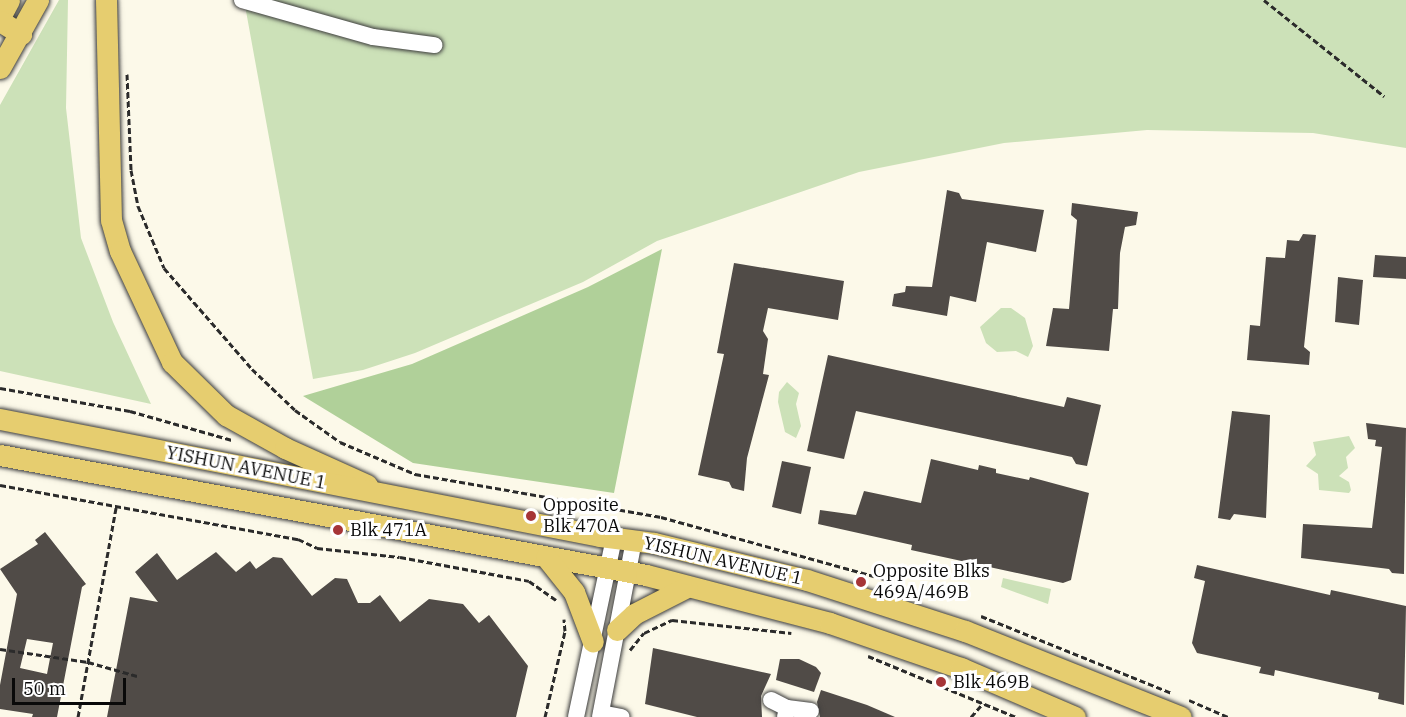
<!DOCTYPE html>
<style>
body{margin:0}
#map{position:relative;width:1406px;height:717px;overflow:hidden;background:#fcf9e9;font-family:"IBM Plex Serif",serif}
div>[style]{position:absolute}
[style*='--x']{left:calc(var(--x)*1px);top:calc(var(--y)*1px);width:calc(var(--w)*1px);rotate:calc(var(--a)*1deg)}
.green>*{inset:0;background:#cce1b8}
.forest>*{inset:0;background:#b0d099}
.building>*{inset:0;background:#504b47}
.path>*{height:3px;margin-top:-1.5px;transform-origin:0;background:repeating-linear-gradient(90deg,#2b2b2b 0 6px,transparent 0 9px)}
.roads{filter:drop-shadow(0 0 2px #3c3c3c) drop-shadow(0 0 2px #3c3c3c)}
.minor>*{height:16px;margin:-8px;padding:0 8px;transform-origin:8px;border-radius:8px;background:#fff}
.major>*{height:21px;margin:-10.5px;padding:0 10.5px;transform-origin:10.5px;border-radius:10.5px;background:#e6cd6f}
.dots>*{width:16px;height:16px;translate:-50% -50%;box-sizing:border-box;border:3px solid #fff;border-radius:50%}
span{translate:-50% -50%;white-space:nowrap;text-align:center;line-height:1.15;-webkit-text-stroke:6px #fff;paint-order:stroke}
.street-label{font-size:18px;color:#090909}
.poi-label{font-size:18px;color:#090909}
.left{translate:0 -50%;text-align:left}
.scale{position:absolute;left:12px;top:678px;width:114px;height:27px;box-sizing:border-box;border:3px solid #090909;border-top:0;padding-left:8px;font-size:18px;line-height:21px;white-space:nowrap;color:#090909;-webkit-text-stroke:4px #fff;paint-order:stroke}
</style>
<div id="map">
<div class="green">
<i style="clip-path:polygon(59px 0,68px 0,66px 108px,81px 238px,113px 322px,151px 404px,0 371px,0 105px)"></i>
<i style="clip-path:polygon(244px 0,1406px 0,1406px 148px,1313px 133px,1147px 130px,1004px 143px,859px 172px,657px 241px,583px 282px,415px 353px,363px 370px,313px 379px)"></i>
<i style="clip-path:polygon(1001px 308px,1011px 308px,1025px 318px,1033px 346px,1028px 357px,1016px 351px,997px 352px,986px 343px,980px 327px)"></i>
<i style="clip-path:polygon(787px 382px,799px 393px,796px 404px,801px 426px,796px 438px,785px 432px,778px 402px,779px 392px)"></i>
<i style="clip-path:polygon(1349px 436px,1355px 448px,1346px 457px,1348px 468px,1339px 476px,1349px 482px,1351px 490px,1349px 493px,1319px 490px,1318px 474px,1306px 466px,1316px 455px,1313px 442px)"></i>
<i style="clip-path:polygon(1003px 578px,1051px 589px,1048px 604px,1001px 587px)"></i>
</div>
<div class="forest">
<i style="clip-path:polygon(662px 249px,614px 493px,413px 463px,303px 396px,412px 364px,588px 287px)"></i>
</div>
<div class="building">
<i style="clip-path:polygon(947px 190px,959px 193px,962px 199px,1044px 210px,1036px 252px,987px 242px,976px 302px,950px 296px,947px 316px,892px 306px,894px 294px,905px 292px,906px 286px,932px 287px)"></i>
<i style="clip-path:polygon(1072px 203px,1138px 212px,1136px 225px,1125px 227px,1120px 253px,1118px 309px,1113px 309px,1109px 351px,1046px 346px,1053px 308px,1069px 309px,1077px 220px,1071px 215px)"></i>
<i style="clip-path:polygon(1303px 234px,1316px 235px,1304px 347px,1310px 352px,1309px 365px,1247px 360px,1250px 325px,1260px 326px,1266px 257px,1285px 258px,1287px 240px,1299px 241px)"></i>
<i style="clip-path:polygon(1375px 255px,1406px 257px,1406px 279px,1373px 277px)"></i>
<i style="clip-path:polygon(734px 263px,844px 281px,838px 320px,768px 308px,763px 331px,768px 339px,763px 374px,769px 375px,747px 458px,744px 491px,732px 488px,729px 482px,698px 475px,724px 354px,717px 353px)"></i>
<i style="clip-path:polygon(1338px 277px,1363px 280px,1359px 325px,1335px 322px)"></i>
<i style="clip-path:polygon(828px 355px,1064px 407px,1067px 397px,1101px 405px,1087px 466px,1076px 464px,1072px 457px,856px 411px,844px 459px,807px 451px)"></i>
<i style="clip-path:polygon(1232px 411px,1270px 415px,1266px 518px,1234px 514px,1230px 520px,1218px 518px)"></i>
<i style="clip-path:polygon(1366px 423px,1406px 428px,1404px 574px,1392px 573px,1389px 569px,1301px 558px,1303px 524px,1372px 528px,1382px 447px,1375px 446px,1376px 440px,1368px 439px)"></i>
<i style="clip-path:polygon(931px 459px,978px 470px,979px 465px,996px 469px,996px 473px,1029px 480px,1030px 477px,1089px 493px,1071px 580px,1063px 583px,911px 550px,912px 545px,818px 524px,820px 510px,856px 515px,864px 491px,921px 503px)"></i>
<i style="clip-path:polygon(782px 461px,811px 467px,801px 514px,772px 507px)"></i>
<i style="clip-path:polygon(evenodd,45px 532px,86px 584px,82px 587px,57px 717px,32px 717px,33px 714px,0 709px,0 685px,17px 594px,0 569px,38px 544px,35px 540px,45px 532px,27px 639px,53px 643px,47px 674px,20px 668px,27px 639px)"></i>
<i style="clip-path:polygon(216px 552px,236px 572px,250px 561px,256px 569px,273px 557px,282px 558px,312px 596px,335px 578px,347px 579px,358px 603px,370px 603px,380px 595px,400px 622px,429px 599px,463px 604px,479px 623px,489px 615px,528px 666px,516px 717px,107px 717px,130px 597px,158px 602px,135px 572px,157px 553px,177px 580px)"></i>
<i style="clip-path:polygon(1197px 565px,1330px 595px,1331px 590px,1406px 606px,1404px 705px,1378px 699px,1379px 693px,1275px 670px,1274px 676px,1259px 673px,1261px 667px,1197px 653px,1192px 643px,1205px 581px,1194px 578px)"></i>
<i style="clip-path:polygon(653px 648px,771px 674px,761px 696px,762px 717px,697px 717px,645px 704px)"></i>
<i style="clip-path:polygon(780px 659px,799px 659px,816px 667px,821px 673px,814px 692px,776px 680px)"></i>
<i style="clip-path:polygon(821px 690px,867px 705px,895px 717px,820px 717px,817px 702px)"></i>
</div>
<div class="path">
<i style="--x:1264;--y:0;--w:154;--a:38.7"></i>
<i style="--x:127;--y:74;--w:96;--a:87.6"></i>
<i style="--x:131;--y:170;--w:37;--a:79"></i>
<i style="--x:138;--y:206;--w:67;--a:67.2"></i>
<i style="--x:164;--y:268;--w:134;--a:48.9"></i>
<i style="--x:252;--y:369;--w:59;--a:43.6"></i>
<i style="--x:295;--y:410;--w:55;--a:35.4"></i>
<i style="--x:340;--y:442;--w:82;--a:23.1"></i>
<i style="--x:415;--y:474;--w:250;--a:9.9"></i>
<i style="--x:661;--y:517;--w:231;--a:15.5"></i>
<i style="--x:884;--y:579;--w:19;--a:35"></i>
<i style="--x:0;--y:388;--w:132;--a:10"></i>
<i style="--x:130;--y:411;--w:106;--a:15.9"></i>
<i style="--x:0;--y:485;--w:303;--a:10.3"></i>
<i style="--x:298;--y:539;--w:21;--a:25"></i>
<i style="--x:317;--y:548;--w:83;--a:6.2"></i>
<i style="--x:400;--y:557;--w:131;--a:10.5"></i>
<i style="--x:529;--y:581;--w:33;--a:35"></i>
<i style="--x:981;--y:616;--w:206;--a:22"></i>
<i style="--x:0;--y:649;--w:89;--a:8.4"></i>
<i style="--x:88;--y:662;--w:51;--a:15.9"></i>
<i style="--x:630;--y:650;--w:22;--a:-51"></i>
<i style="--x:644;--y:633;--w:31;--a:-25"></i>
<i style="--x:672;--y:620;--w:120;--a:6.2"></i>
<i style="--x:868;--y:656;--w:160;--a:22.4"></i>
<i style="--x:1189;--y:700;--w:43;--a:23.6"></i>
<i style="--x:78;--y:717;--w:213;--a:-79.7"></i>
<i style="--x:545;--y:717;--w:88;--a:-76.9"></i>
<i style="--x:565;--y:631;--w:12;--a:-95"></i>
<i style="--x:971;--y:717;--w:18;--a:-49"></i>
</div>
<div class="roads">
<div class="minor">
<i style="--x:242;--y:0;--w:136;--a:15.8"></i>
<i style="--x:373;--y:37;--w:62;--a:7.5"></i>
<i style="--x:771;--y:700;--w:18;--a:27"></i>
<i style="--x:601;--y:713;--w:21;--a:11"></i>
<i style="--x:576;--y:717;--w:183;--a:-78"></i>
<i style="--x:600;--y:717;--w:180;--a:-79.1"></i>
<i style="--x:785;--y:717;--w:9;--a:-77"></i>
<i style="--x:787;--y:708;--w:24;--a:7"></i>
</div>
<div class="major">
<i style="--x:106;--y:0;--w:220;--a:88.7"></i>
<i style="--x:111;--y:220;--w:32;--a:74"></i>
<i style="--x:120;--y:251;--w:123;--a:64.9"></i>
<i style="--x:172;--y:362;--w:76;--a:44.5"></i>
<i style="--x:226;--y:415;--w:68;--a:29.2"></i>
<i style="--x:285;--y:448;--w:90;--a:24.3"></i>
<i style="--x:0;--y:17;--w:19;--a:-62"></i>
<i style="--x:0;--y:21;--w:25;--a:32"></i>
<i style="--x:0;--y:68;--w:78;--a:-60.8"></i>
<i style="--x:0;--y:419;--w:611;--a:11.03"></i>
<i style="--x:600;--y:536;--w:54;--a:7.4"></i>
<i style="--x:654;--y:543;--w:157;--a:13.6"></i>
<i style="--x:807;--y:580;--w:166;--a:17.9"></i>
<i style="--x:965;--y:631;--w:232;--a:21.7"></i>
<i style="--x:0;--y:455;--w:657;--a:10.52"></i>
<i style="--x:646;--y:575;--w:190;--a:14.6"></i>
<i style="--x:830;--y:623;--w:139;--a:19"></i>
<i style="--x:961;--y:668;--w:124;--a:23.3"></i>
<i style="--x:546;--y:557;--w:45;--a:51.3"></i>
<i style="--x:574;--y:592;--w:53;--a:69.2"></i>
<i style="--x:617;--y:630;--w:23;--a:-43"></i>
<i style="--x:634;--y:614;--w:59;--a:-27"></i>
</div>
</div>
<div class="dots">
<i style="left:531px;top:516px;background:#a63537"></i>
<i style="left:338px;top:530px;background:#a63537"></i>
<i style="left:861px;top:582px;background:#a63537"></i>
<i style="left:941px;top:682px;background:#a63537"></i>
</div>
<div class="street-label">
<span style="left:246px;top:468px;rotate:11deg">YISHUN AVENUE 1</span>
<span style="left:723px;top:561px;rotate:13deg">YISHUN AVENUE 1</span>
</div>
<div class="poi-label">
<span class="left" style="left:543px;top:516px">Opposite<br>Blk 470A</span>
<span class="left" style="left:350px;top:530px">Blk 471A</span>
<span class="left" style="left:873px;top:582px">Opposite Blks<br>469A/469B</span>
<span class="left" style="left:953px;top:682px">Blk 469B</span>
</div>
<div class="scale">50 m</div>
</div>
